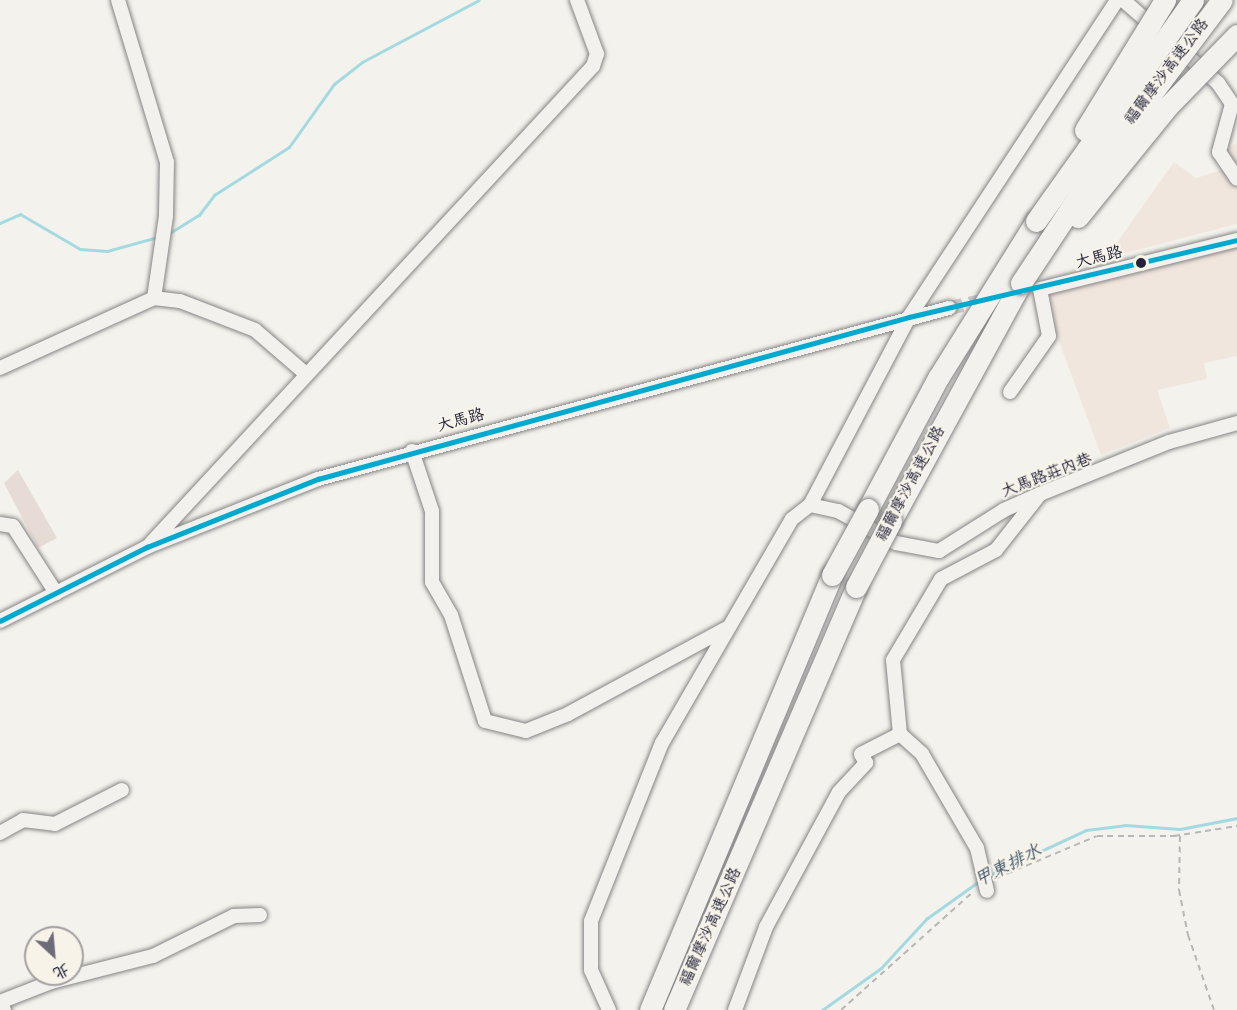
<!DOCTYPE html>
<meta charset="utf-8">
<style>
body{margin:0}
#map{position:relative;width:1237px;height:1010px;overflow:hidden;background:#f4f2ec;font-family:"Balsamiq Sans","LXGW WenKai TC",sans-serif}
div>[style]{position:absolute}
[style*='--x']{left:calc(var(--x)*1px);top:calc(var(--y)*1px);width:calc(var(--w)*1px);rotate:calc(var(--a)*1deg)}
.built>*{inset:0;background:#f1e6dd}
.stream>*{height:3px;margin:-1.5px;padding:0 1.5px;transform-origin:1.5px;border-radius:1.5px;background:#a3dae1}
.building>*{inset:0;background:#e7dbd5}
.minor-tunnel>*{height:14px;margin-top:-7px;transform-origin:0;background:repeating-linear-gradient(90deg,#cac8c9 0 14px,transparent 0 21px)}
.path>*{height:2px;margin-top:-1px;transform-origin:0;background:repeating-linear-gradient(90deg,#b8b6b6 0 6px,transparent 0 10.5px)}
.roads{filter:drop-shadow(0 0 2px #858486) drop-shadow(0 0 2px #858486)}
.minor>*{height:14px;margin:-7px;padding:0 7px;transform-origin:7px;border-radius:7px;background:#f2f1ed}
.highway>*{height:21px;margin:-10.5px;padding:0 10.5px;transform-origin:10.5px;border-radius:10.5px;background:#f2f1ed}
.bridges{filter:drop-shadow(0 0 2px #858486) drop-shadow(0 0 2px #858486)}
.highway-bridge>*{height:21px;margin:-10.5px;padding:0 10.5px;transform-origin:10.5px;border-radius:10.5px;background:#f2f1ed}
.bus-1>*{height:4.5px;margin:-2.25px;padding:0 2.25px;transform-origin:2.25px;border-radius:2.25px;background:#00a9ce}
.dots>*{width:16px;height:16px;translate:-50% -50%;box-sizing:border-box;border:3px solid #f7f3e8;border-radius:50%}
span{translate:-50% -50%;white-space:nowrap;text-align:center;line-height:1.15;-webkit-text-stroke:4.5px #f7f3e8;paint-order:stroke}
.street-label{font-size:16px;color:#22223b}
.water-label{font-size:18px;color:#3e566b;font-style:italic}
.north{position:absolute;left:24px;top:926px;width:60px;height:60px;box-sizing:border-box;background:#f7f3e8;border:2px solid #a29fa3;border-radius:50%;rotate:154deg;font-size:16px;font-weight:700;line-height:24px;text-align:center;color:#22223b}
.north::after{content:'';display:block;margin:auto;width:21px;height:27px;background:#6c6b79;clip-path:polygon(50% 0,100% 100%,50% 72%,0 100%)}
</style>
<div id="map">
<div class="built">
<i style="clip-path:polygon(1237px 142px,1237px 224px,1106px 258px,1174px 162px,1196px 178px,1232px 167px,1228px 149px)"></i>
<i style="clip-path:polygon(1237px 244px,1237px 356px,1204px 363px,1207px 379px,1157px 390px,1170px 428px,1101px 455px,1056px 333px,1052px 291px)"></i>
</div>
<div class="stream">
<i style="--x:0;--y:223;--w:22;--a:-24"></i>
<i style="--x:20;--y:214;--w:69;--a:30.3"></i>
<i style="--x:80;--y:249;--w:27;--a:4"></i>
<i style="--x:107;--y:251;--w:53;--a:-15.4"></i>
<i style="--x:168;--y:234;--w:36;--a:-32"></i>
<i style="--x:199;--y:215;--w:25;--a:-53"></i>
<i style="--x:214;--y:195;--w:89;--a:-32.6"></i>
<i style="--x:289;--y:147;--w:77;--a:-54.5"></i>
<i style="--x:334;--y:84;--w:36;--a:-38"></i>
<i style="--x:362;--y:62;--w:132;--a:-27.9"></i>
<i style="--x:987;--y:876;--w:109;--a:-24.9"></i>
<i style="--x:1086;--y:830;--w:39;--a:-7"></i>
<i style="--x:1125;--y:825;--w:55;--a:4.2"></i>
<i style="--x:1180;--y:829;--w:58;--a:-10.9"></i>
<i style="--x:822;--y:1010;--w:72;--a:-35.4"></i>
<i style="--x:881;--y:968;--w:67;--a:-47.4"></i>
<i style="--x:926;--y:919;--w:65;--a:-35.6"></i>
</div>
<div class="building">
<i style="clip-path:polygon(18px 470px,57px 538px,38px 548px,4px 483px)"></i>
</div>
<div class="minor-tunnel">
<i style="--x:949;--y:308;--w:43;--a:-12.1"></i>
</div>
<div class="path">
<i style="--x:1180;--y:836;--w:54;--a:91.1"></i>
<i style="--x:1179;--y:890;--w:46;--a:78.7"></i>
<i style="--x:1188;--y:935;--w:79;--a:70.9"></i>
<i style="--x:997;--y:878;--w:108;--a:-22.8"></i>
<i style="--x:1097;--y:836;--w:77;--a:0"></i>
<i style="--x:1174;--y:836;--w:64;--a:-9"></i>
<i style="--x:841;--y:1010;--w:178;--a:-41.8"></i>
</div>
<div class="roads">
<div class="minor">
<i style="--x:118;--y:0;--w:169;--a:73.2"></i>
<i style="--x:167;--y:162;--w:54;--a:91.1"></i>
<i style="--x:166;--y:216;--w:83;--a:98.3"></i>
<i style="--x:1123;--y:0;--w:43;--a:41.2"></i>
<i style="--x:1177;--y:47;--w:55;--a:41.3"></i>
<i style="--x:1218;--y:83;--w:25;--a:56"></i>
<i style="--x:1232;--y:104;--w:50;--a:105.2"></i>
<i style="--x:1219;--y:152;--w:32;--a:56"></i>
<i style="--x:0;--y:368;--w:169;--a:-24.4"></i>
<i style="--x:154;--y:298;--w:26;--a:7"></i>
<i style="--x:180;--y:301;--w:80;--a:21.1"></i>
<i style="--x:255;--y:330;--w:67;--a:40.8"></i>
<i style="--x:1010;--y:392;--w:68;--a:-55.1"></i>
<i style="--x:1049;--y:336;--w:48;--a:-100.8"></i>
<i style="--x:1040;--y:289;--w:203;--a:-14"></i>
<i style="--x:412;--y:451;--w:63;--a:71.6"></i>
<i style="--x:432;--y:511;--w:71;--a:90"></i>
<i style="--x:432;--y:582;--w:38;--a:60"></i>
<i style="--x:451;--y:615;--w:111;--a:72.2"></i>
<i style="--x:485;--y:721;--w:42;--a:13.7"></i>
<i style="--x:526;--y:731;--w:45;--a:-22"></i>
<i style="--x:568;--y:714;--w:181;--a:-28.4"></i>
<i style="--x:810;--y:505;--w:29;--a:12"></i>
<i style="--x:838;--y:511;--w:66;--a:28.9"></i>
<i style="--x:896;--y:543;--w:44;--a:10.5"></i>
<i style="--x:939;--y:551;--w:77;--a:-32.2"></i>
<i style="--x:1004;--y:510;--w:39;--a:-24"></i>
<i style="--x:1040;--y:494;--w:139;--a:-22"></i>
<i style="--x:1169;--y:442;--w:71;--a:-15.6"></i>
<i style="--x:0;--y:524;--w:13;--a:9"></i>
<i style="--x:13;--y:526;--w:80;--a:57.3"></i>
<i style="--x:151;--y:543;--w:650;--a:-47.18"></i>
<i style="--x:593;--y:66;--w:13;--a:-72"></i>
<i style="--x:597;--y:54;--w:58;--a:-110.3"></i>
<i style="--x:0;--y:621;--w:165;--a:-26.7"></i>
<i style="--x:147;--y:547;--w:184;--a:-21.7"></i>
<i style="--x:318;--y:479;--w:654;--a:-15.16"></i>
<i style="--x:900;--y:734;--w:30;--a:42"></i>
<i style="--x:922;--y:754;--w:109;--a:59.7"></i>
<i style="--x:977;--y:848;--w:44;--a:76.9"></i>
<i style="--x:0;--y:833;--w:26;--a:-29"></i>
<i style="--x:23;--y:820;--w:32;--a:7"></i>
<i style="--x:55;--y:824;--w:75;--a:-26.9"></i>
<i style="--x:4;--y:1010;--w:9;--a:-117"></i>
<i style="--x:0;--y:1002;--w:55;--a:-21.4"></i>
<i style="--x:51;--y:982;--w:105;--a:-14.3"></i>
<i style="--x:153;--y:956;--w:90;--a:-26.3"></i>
<i style="--x:234;--y:916;--w:26;--a:-2"></i>
<i style="--x:609;--y:1010;--w:44;--a:-114.2"></i>
<i style="--x:591;--y:970;--w:49;--a:-90"></i>
<i style="--x:591;--y:921;--w:192;--a:-68.3"></i>
<i style="--x:662;--y:743;--w:259;--a:-59.9"></i>
<i style="--x:792;--y:519;--w:23;--a:-38"></i>
<i style="--x:810;--y:505;--w:212;--a:-62.2"></i>
<i style="--x:909;--y:317;--w:379;--a:-56.7"></i>
<i style="--x:735;--y:1010;--w:89;--a:-69.5"></i>
<i style="--x:766;--y:927;--w:153;--a:-61.6"></i>
<i style="--x:839;--y:792;--w:40;--a:-47"></i>
<i style="--x:866;--y:763;--w:10;--a:-119"></i>
<i style="--x:861;--y:754;--w:44;--a:-27.1"></i>
<i style="--x:900;--y:734;--w:74;--a:-95.4"></i>
<i style="--x:893;--y:660;--w:94;--a:-59.3"></i>
<i style="--x:941;--y:579;--w:62;--a:-27.8"></i>
<i style="--x:996;--y:550;--w:71;--a:-51.8"></i>
</div>
<div class="highway">
<i style="--x:868;--y:509;--w:149;--a:-61.9"></i>
<i style="--x:938;--y:378;--w:185;--a:-58"></i>
<i style="--x:891;--y:521;--w:271;--a:-61.4"></i>
<i style="--x:650;--y:1010;--w:472;--a:-67.3"></i>
<i style="--x:674;--y:1010;--w:460;--a:-66.7"></i>
</div>
</div>
<div class="bridges">
<div class="highway-bridge">
<i style="--x:1085;--y:130;--w:153;--a:-58.4"></i>
<i style="--x:1078;--y:217;--w:143;--a:-51"></i>
<i style="--x:1168;--y:106;--w:99;--a:-45.8"></i>
<i style="--x:1036;--y:221;--w:271;--a:-54.6"></i>
<i style="--x:1021;--y:283;--w:161;--a:-56.4"></i>
<i style="--x:1110;--y:149;--w:186;--a:-53.1"></i>
<i style="--x:832;--y:575;--w:75;--a:-61.4"></i>
<i style="--x:856;--y:587;--w:75;--a:-62.1"></i>
</div>
</div>
<div class="bus-1">
<i style="--x:0;--y:621;--w:165;--a:-26.7"></i>
<i style="--x:147;--y:547;--w:184;--a:-21.7"></i>
<i style="--x:318;--y:479;--w:613;--a:-15.33"></i>
<i style="--x:909;--y:317;--w:337;--a:-13.2"></i>
</div>
<div class="dots">
<i style="left:1141px;top:263px;background:#22223b"></i>
</div>
<div class="street-label">
<span style="left:1167px;top:72px;rotate:-53deg">福爾摩沙高速公路</span>
<span style="left:1099px;top:258px;rotate:-14deg">大馬路</span>
<span style="left:461px;top:421px;rotate:-15deg">大馬路</span>
<span style="left:1047px;top:476px;rotate:-21deg">大馬路莊內巷</span>
<span style="left:911px;top:484px;rotate:-62deg">福爾摩沙高速公路</span>
<span style="left:711px;top:927px;rotate:-66deg">福爾摩沙高速公路</span>
</div>
<div class="water-label">
<span style="left:1008px;top:866px;rotate:-27deg">甲東排水</span>
</div>
<div class="north">北</div>
</div>
